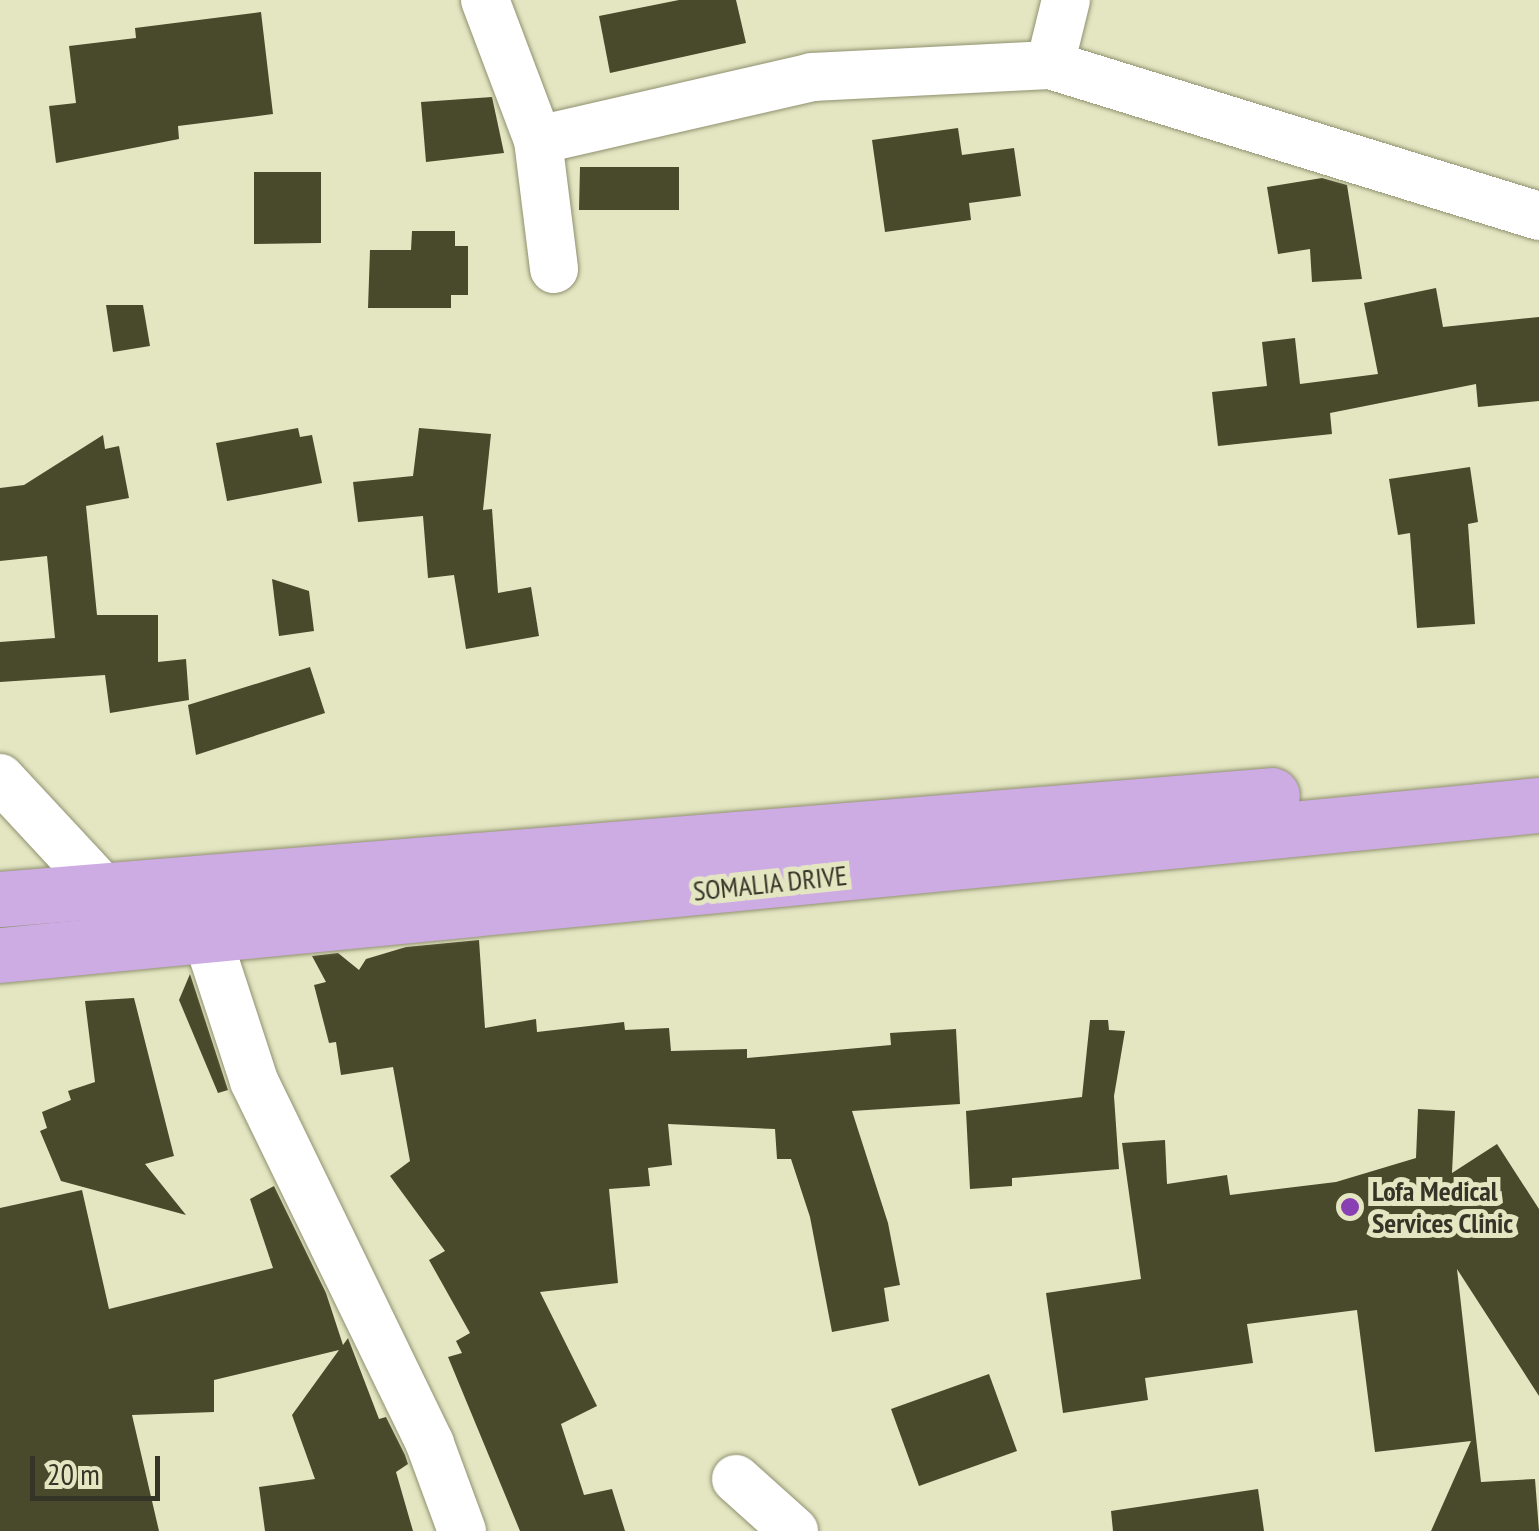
<!DOCTYPE html>
<style>
body{margin:0}
#map{position:relative;width:1539px;height:1531px;overflow:hidden;background:#e4e6c2;font-family:"PT Sans Narrow",sans-serif}
div>[style]{position:absolute}
[style*='--x']{left:calc(var(--x)*1px);top:calc(var(--y)*1px);width:calc(var(--w)*1px);rotate:calc(var(--a)*1deg)}
.building>*{inset:0;background:#49492b}
.roads{filter:drop-shadow(0 0 2px #909170) drop-shadow(0 0 2px #909170)}
.street>*{height:48px;margin:-24px;padding:0 24px;transform-origin:24px;border-radius:24px;background:#fff}
.primary>*{height:55px;margin:-27.5px;padding:0 27.5px;transform-origin:27.5px;border-radius:27.5px;background:#cdabe3}
.dots>*{width:28px;height:28px;translate:-50% -50%;box-sizing:border-box;border:5px solid #e4e6c2;border-radius:50%}
span{translate:-50% -50%;white-space:nowrap;text-align:center;line-height:1.15;-webkit-text-stroke:10px #e4e6c2;paint-order:stroke}
.street-label{font-size:28px;color:#343527}
.poi-label{font-size:28px;color:#343527;font-weight:700}
.left{translate:0 -50%;text-align:left}
.scale{position:absolute;left:30px;top:1456px;width:130px;height:45px;box-sizing:border-box;border:5px solid #343527;border-top:0;padding-left:12px;font-size:30px;line-height:35px;white-space:nowrap;color:#343527;-webkit-text-stroke:8px #e4e6c2;paint-order:stroke}
</style>
<div id="map">
<div class="building">
<i style="clip-path:polygon(679px 0,736px 0,746px 43px,610px 73px,599px 16px)"></i>
<i style="clip-path:polygon(261px 12px,273px 114px,178px 126px,179px 139px,56px 163px,49px 106px,76px 103px,69px 46px,136px 38px,135px 28px)"></i>
<i style="clip-path:polygon(492px 97px,504px 153px,426px 162px,421px 102px)"></i>
<i style="clip-path:polygon(958px 128px,962px 155px,1014px 148px,1021px 196px,969px 203px,971px 220px,885px 232px,872px 140px)"></i>
<i style="clip-path:polygon(580px 167px,679px 167px,679px 210px,579px 210px)"></i>
<i style="clip-path:polygon(254px 172px,321px 172px,321px 243px,254px 244px)"></i>
<i style="clip-path:polygon(1322px 178px,1347px 185px,1362px 279px,1312px 282px,1310px 249px,1278px 254px,1267px 187px)"></i>
<i style="clip-path:polygon(412px 231px,455px 231px,455px 246px,468px 246px,468px 295px,451px 295px,451px 308px,368px 308px,370px 250px,411px 250px)"></i>
<i style="clip-path:polygon(1436px 288px,1443px 327px,1539px 317px,1539px 401px,1478px 407px,1476px 384px,1330px 413px,1332px 434px,1218px 446px,1212px 392px,1267px 386px,1262px 342px,1295px 338px,1300px 384px,1378px 374px,1364px 303px)"></i>
<i style="clip-path:polygon(106px 305px,143px 305px,150px 346px,113px 352px)"></i>
<i style="clip-path:polygon(298px 428px,300px 437px,312px 435px,322px 483px,227px 501px,216px 443px)"></i>
<i style="clip-path:polygon(419px 428px,491px 434px,483px 510px,492px 509px,498px 593px,531px 587px,539px 636px,466px 649px,454px 575px,428px 578px,423px 516px,358px 522px,353px 482px,413px 476px)"></i>
<i style="clip-path:polygon(103px 435px,105px 449px,119px 446px,129px 498px,86px 506px,97px 615px,158px 615px,158px 662px,186px 659px,189px 700px,110px 713px,105px 675px,0 682px,0 642px,55px 638px,47px 556px,0 561px,0 488px,24px 485px)"></i>
<i style="clip-path:polygon(1470px 467px,1478px 522px,1468px 524px,1475px 624px,1417px 628px,1410px 533px,1398px 535px,1389px 479px)"></i>
<i style="clip-path:polygon(272px 579px,309px 591px,314px 631px,279px 636px)"></i>
<i style="clip-path:polygon(310px 667px,325px 713px,196px 755px,188px 705px)"></i>
<i style="clip-path:polygon(479px 940px,485px 1028px,536px 1019px,537px 1032px,624px 1022px,625px 1030px,669px 1028px,671px 1051px,747px 1049px,747px 1058px,891px 1045px,890px 1033px,956px 1029px,960px 1104px,852px 1111px,888px 1223px,900px 1285px,884px 1288px,889px 1321px,832px 1332px,810px 1217px,791px 1159px,777px 1159px,775px 1129px,668px 1124px,672px 1165px,648px 1168px,650px 1186px,609px 1189px,618px 1283px,540px 1292px,597px 1406px,561px 1424px,584px 1495px,612px 1489px,625px 1531px,520px 1531px,448px 1357px,462px 1353px,456px 1341px,470px 1333px,429px 1260px,445px 1251px,390px 1176px,410px 1161px,393px 1067px,341px 1075px,336px 1042px,329px 1043px,314px 985px,326px 982px,312px 956px,338px 953px,359px 970px,366px 959px,406px 947px)"></i>
<i style="clip-path:polygon(190px 974px,228px 1090px,218px 1093px,179px 1000px)"></i>
<i style="clip-path:polygon(134px 998px,174px 1156px,145px 1164px,186px 1215px,61px 1181px,40px 1131px,47px 1128px,42px 1112px,71px 1100px,68px 1091px,95px 1082px,85px 1001px)"></i>
<i style="clip-path:polygon(1090px 1020px,1108px 1020px,1109px 1030px,1125px 1031px,1114px 1096px,1119px 1169px,1012px 1178px,1012px 1186px,970px 1189px,966px 1111px,1082px 1097px)"></i>
<i style="clip-path:polygon(1418px 1109px,1455px 1111px,1452px 1173px,1497px 1144px,1539px 1209px,1539px 1396px,1457px 1269px,1481px 1482px,1535px 1479px,1539px 1531px,1431px 1531px,1471px 1441px,1375px 1452px,1357px 1310px,1247px 1324px,1253px 1363px,1145px 1378px,1148px 1400px,1063px 1413px,1046px 1293px,1141px 1279px,1122px 1143px,1165px 1140px,1167px 1184px,1227px 1175px,1230px 1195px,1336px 1182px,1416px 1158px)"></i>
<i style="clip-path:polygon(274px 1186px,326px 1293px,343px 1345px,348px 1338px,379px 1419px,386px 1417px,405px 1455px,408px 1464px,396px 1472px,413px 1531px,265px 1531px,259px 1487px,315px 1479px,292px 1415px,339px 1350px,214px 1380px,214px 1412px,132px 1415px,159px 1531px,0 1531px,0 1208px,82px 1190px,109px 1309px,273px 1268px,250px 1199px)"></i>
<i style="clip-path:polygon(989px 1374px,1017px 1451px,919px 1486px,891px 1409px)"></i>
<i style="clip-path:polygon(1258px 1489px,1264px 1531px,1113px 1531px,1111px 1511px)"></i>
</div>
<div class="roads">
<div class="street">
<i style="--x:485;--y:0;--w:150;--a:69.3"></i>
<i style="--x:538;--y:140;--w:130;--a:82.9"></i>
<i style="--x:1050;--y:65;--w:67;--a:-76.2"></i>
<i style="--x:538;--y:140;--w:281;--a:-12.9"></i>
<i style="--x:812;--y:77;--w:238;--a:-2.9"></i>
<i style="--x:1050;--y:65;--w:512;--a:17.16"></i>
<i style="--x:0;--y:778;--w:156;--a:47.1"></i>
<i style="--x:208;--y:940;--w:148;--a:71.9"></i>
<i style="--x:254;--y:1081;--w:403;--a:64.1"></i>
<i style="--x:430;--y:1444;--w:93;--a:69.8"></i>
<i style="--x:736;--y:1479;--w:78;--a:41.9"></i>
</div>
<div class="primary">
<i style="--x:0;--y:899;--w:1276;--a:-4.67"></i>
<i style="--x:0;--y:955;--w:1546;--a:-5.57"></i>
</div>
</div>
<div class="dots">
<i style="left:1350px;top:1207px;background:#8940b2"></i>
</div>
<div class="street-label">
<span style="left:770px;top:883px;rotate:-6deg">SOMALIA DRIVE</span>
</div>
<div class="poi-label">
<span class="left" style="left:1372px;top:1207px">Lofa Medical<br>Services Clinic</span>
</div>
<div class="scale">20 m</div>
</div>
